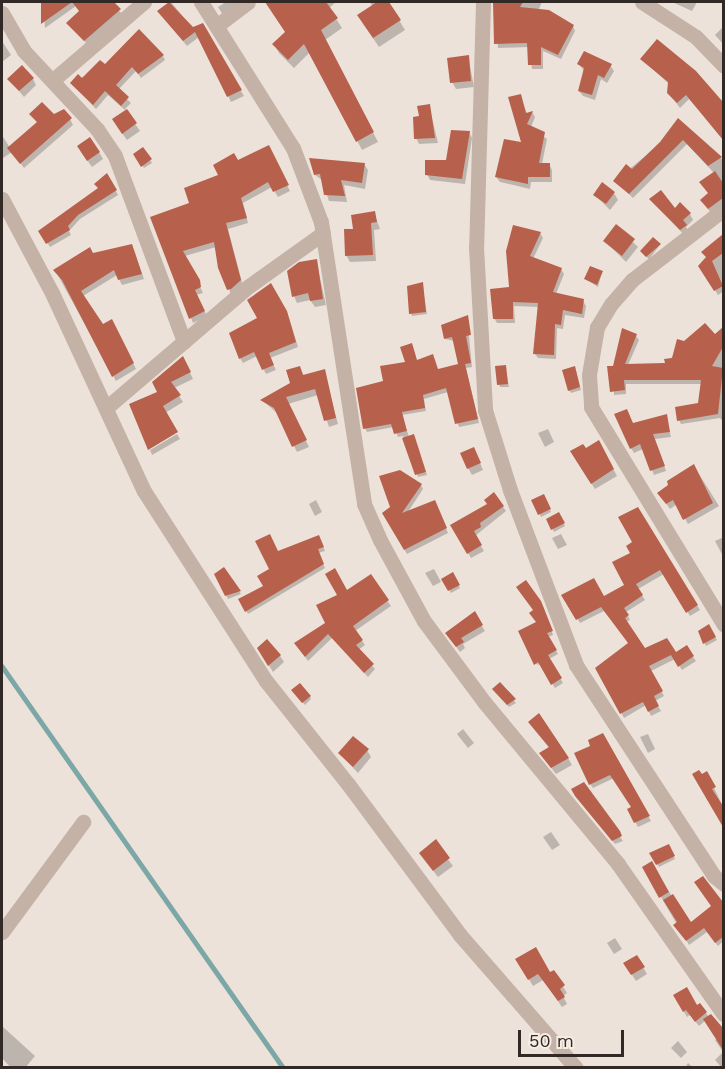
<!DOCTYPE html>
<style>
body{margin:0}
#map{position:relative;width:725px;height:1069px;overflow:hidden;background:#ede2d9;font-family:"Work Sans",sans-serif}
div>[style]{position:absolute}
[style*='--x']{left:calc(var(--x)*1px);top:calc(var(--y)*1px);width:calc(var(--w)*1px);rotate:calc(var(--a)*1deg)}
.shadow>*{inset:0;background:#0003}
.stream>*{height:4.5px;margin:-2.25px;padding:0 2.25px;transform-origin:2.25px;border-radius:2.25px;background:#7ba7a6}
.building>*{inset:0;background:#b7614d}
.minor>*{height:15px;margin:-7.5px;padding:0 7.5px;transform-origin:7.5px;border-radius:7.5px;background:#c4b2a6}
span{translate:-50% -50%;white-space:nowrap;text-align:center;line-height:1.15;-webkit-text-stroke:6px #f6ede4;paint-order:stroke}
.frame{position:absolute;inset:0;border:3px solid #312926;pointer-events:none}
.scale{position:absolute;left:518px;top:1030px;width:106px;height:27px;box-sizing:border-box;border:3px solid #312926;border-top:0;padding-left:8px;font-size:18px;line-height:21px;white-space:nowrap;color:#312926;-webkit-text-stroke:4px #f6ede4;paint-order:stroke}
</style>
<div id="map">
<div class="shadow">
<i style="clip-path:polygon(43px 2px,111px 2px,123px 15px,88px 45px,68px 24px,81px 12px,76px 6px,45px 28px)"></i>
<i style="clip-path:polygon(171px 2px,193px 29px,202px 25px,244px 96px,231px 102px,199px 37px,187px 46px,163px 17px,159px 11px)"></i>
<i style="clip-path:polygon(226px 2px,241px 2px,223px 15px,218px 7px)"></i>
<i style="clip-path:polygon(273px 2px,336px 2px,329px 8px,342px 28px,325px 40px,378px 142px,362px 150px,310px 52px,294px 68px,279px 53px,274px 44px,286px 32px,269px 4px)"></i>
<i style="clip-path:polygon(370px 2px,388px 2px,405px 30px,379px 47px,364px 25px,372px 6px)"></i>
<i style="clip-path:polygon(494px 2px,542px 2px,539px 9px,573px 26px,575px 31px,561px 59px,543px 51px,543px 69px,532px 69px,529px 47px,498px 48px)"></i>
<i style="clip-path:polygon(672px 2px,697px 2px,692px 11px)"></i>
<i style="clip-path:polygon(724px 26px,724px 45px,715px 35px)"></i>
<i style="clip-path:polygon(2px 41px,11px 55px,2px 62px)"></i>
<i style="clip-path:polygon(163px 56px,165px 60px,141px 78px,136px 71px,118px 90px,131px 103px,125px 109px,140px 131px,127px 140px,117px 126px,126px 111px,108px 95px,96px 109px,71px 83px,105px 66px)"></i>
<i style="clip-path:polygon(468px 56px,474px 87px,456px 89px,452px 82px)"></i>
<i style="clip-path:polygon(642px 59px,695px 72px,724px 105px,724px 139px,689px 99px,680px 108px,668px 92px,669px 84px)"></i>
<i style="clip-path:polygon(579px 64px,610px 65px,614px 71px,607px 83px,601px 79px,595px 100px,583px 96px,579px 91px,584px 71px)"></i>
<i style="clip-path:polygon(9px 79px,33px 79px,36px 85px,24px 97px)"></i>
<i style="clip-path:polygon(520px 95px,527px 114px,532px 112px,535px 117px,531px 127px,547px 139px,542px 164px,549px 164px,552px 170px,552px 182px,531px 182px,530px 189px,500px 182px,496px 177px,523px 144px)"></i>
<i style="clip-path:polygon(429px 105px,438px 143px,419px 144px,416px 138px)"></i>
<i style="clip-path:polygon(31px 114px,70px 119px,73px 125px,24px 168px,12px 152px,3px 158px,2px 135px,10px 148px,38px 124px)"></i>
<i style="clip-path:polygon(678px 121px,724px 161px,724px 204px,711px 213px,705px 205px,714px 173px,687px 144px,633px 198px,615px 181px,661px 143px)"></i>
<i style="clip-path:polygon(469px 132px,472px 138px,465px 184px,430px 180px,427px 174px,447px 161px)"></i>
<i style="clip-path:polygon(143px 149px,152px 163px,144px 168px,135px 155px)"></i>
<i style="clip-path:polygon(99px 152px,103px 159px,92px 167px,82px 153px)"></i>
<i style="clip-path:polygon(271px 152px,290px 191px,278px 197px,272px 187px,243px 203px,248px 223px,228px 229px,243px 286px,231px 295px,216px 247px,185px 256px,203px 293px,196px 295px,207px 316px,193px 323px,152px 218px,191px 204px,238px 162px)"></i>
<i style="clip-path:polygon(364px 164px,368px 170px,365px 189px,344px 185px,347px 202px,329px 201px,322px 180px,315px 175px)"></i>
<i style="clip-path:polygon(107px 176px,118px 195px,80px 219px,69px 231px,71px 235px,50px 247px,40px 231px,99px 189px)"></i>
<i style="clip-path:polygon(614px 193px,618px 200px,610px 210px,595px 195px)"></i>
<i style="clip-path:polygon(651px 199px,690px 214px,693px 220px,686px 227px,690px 233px,685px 236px)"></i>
<i style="clip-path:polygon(374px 213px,380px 229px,374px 230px,376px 261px,350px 262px,346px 255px,355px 230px)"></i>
<i style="clip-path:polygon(616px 226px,638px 247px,626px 262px,605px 241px)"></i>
<i style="clip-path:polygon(540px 233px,543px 238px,533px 259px,561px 269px,564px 274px,556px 294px,583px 301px,586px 306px,584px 318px,565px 315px,563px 329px,557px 328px,556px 359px,538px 358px,535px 354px,539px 307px,514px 306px,515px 323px,497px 323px,494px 318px)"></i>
<i style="clip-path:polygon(724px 236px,724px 291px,718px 295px,700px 266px,707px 258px,703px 252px)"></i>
<i style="clip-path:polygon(660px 245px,649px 259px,643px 254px)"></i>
<i style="clip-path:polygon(134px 250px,144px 279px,122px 285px,117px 275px,83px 296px,102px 326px,115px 326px,136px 369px,116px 381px,55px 270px)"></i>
<i style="clip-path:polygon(316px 260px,326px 305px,315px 307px,310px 300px,297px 303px,294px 296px)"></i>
<i style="clip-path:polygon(602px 272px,598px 287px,586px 279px)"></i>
<i style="clip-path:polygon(422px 284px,427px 314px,412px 316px,411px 313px)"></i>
<i style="clip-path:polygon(467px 316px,472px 367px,466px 368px,479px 423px,459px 427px,448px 392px,424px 399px,426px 411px,402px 415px,409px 437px,415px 438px,427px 475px,418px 477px,403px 436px,398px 437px,394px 427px,367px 432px,365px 428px,385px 382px,417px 361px,438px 370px,460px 365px,454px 341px,445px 339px)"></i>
<i style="clip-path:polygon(289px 318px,298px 347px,270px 358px,276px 370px,266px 374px,257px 356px,243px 363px,240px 358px)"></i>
<i style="clip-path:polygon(724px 329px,724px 423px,720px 418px,681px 424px,679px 420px,699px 405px,702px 384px,626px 384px,626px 394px,614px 395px,614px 368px,636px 336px,639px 340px,628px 365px,666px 364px,685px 342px,715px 336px)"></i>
<i style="clip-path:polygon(183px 358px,193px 379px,174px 388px,183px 402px,165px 413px,148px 448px,159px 392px)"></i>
<i style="clip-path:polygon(505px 366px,509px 387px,500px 387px,499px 384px)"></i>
<i style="clip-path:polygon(300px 368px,304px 376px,324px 371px,338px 424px,329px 427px,318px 395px,288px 404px,309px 447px,297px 452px,278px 414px,262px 400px,292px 384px)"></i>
<i style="clip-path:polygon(576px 371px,581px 390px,571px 393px,569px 390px)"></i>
<i style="clip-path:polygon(666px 416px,671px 437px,655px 439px,666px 471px,654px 475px,643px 449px,634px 453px,631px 448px,633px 425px)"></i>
<i style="clip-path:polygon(548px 429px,554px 442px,545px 447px,538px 433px)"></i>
<i style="clip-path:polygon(177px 434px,180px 439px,152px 455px,150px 450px)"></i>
<i style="clip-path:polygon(599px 442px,617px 476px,595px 489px,575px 458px)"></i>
<i style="clip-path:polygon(477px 456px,483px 470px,472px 475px,468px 468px)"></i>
<i style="clip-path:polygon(694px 466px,719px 506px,688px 524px,677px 504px,670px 509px,662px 498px,670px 485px)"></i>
<i style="clip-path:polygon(421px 485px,423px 489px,408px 512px,437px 506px,448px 533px,407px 554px,384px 513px)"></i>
<i style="clip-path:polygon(494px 494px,506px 511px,475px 536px,484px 551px,471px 558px,452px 526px,488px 504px)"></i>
<i style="clip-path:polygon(543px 496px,551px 512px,541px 517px,533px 500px)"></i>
<i style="clip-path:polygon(316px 500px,322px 512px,315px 516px,309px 504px)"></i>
<i style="clip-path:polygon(637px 509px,700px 610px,690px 616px,664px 574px,638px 589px,645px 600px,626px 612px,630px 620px,626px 622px,645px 650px,675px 654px,686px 647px,696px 661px,682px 670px,675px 659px,651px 671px,664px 696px,655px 701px,661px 711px,651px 716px,646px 705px,624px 718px,597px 668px,630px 643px,604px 611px,580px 623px,563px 595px,604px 598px,626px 585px)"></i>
<i style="clip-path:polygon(559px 514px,565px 526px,554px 532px,548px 520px)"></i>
<i style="clip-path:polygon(561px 534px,567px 545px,558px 549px,552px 538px)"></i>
<i style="clip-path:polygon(724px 537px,724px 558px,715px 541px)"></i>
<i style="clip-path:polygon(321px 541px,325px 551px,318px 553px,325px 568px,248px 614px,240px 599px,263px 588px,271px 570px)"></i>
<i style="clip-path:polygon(224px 569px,241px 594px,228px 599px,216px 574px)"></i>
<i style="clip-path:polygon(434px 569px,441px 582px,433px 586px,425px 573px)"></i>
<i style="clip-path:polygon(452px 574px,460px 588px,451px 593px,443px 579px)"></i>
<i style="clip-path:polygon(370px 576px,391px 606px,355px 631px,365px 645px,358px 650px,375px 669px,368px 677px,332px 638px,308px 661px,299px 648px,327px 624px,339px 595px)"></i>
<i style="clip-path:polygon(543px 606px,553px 635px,548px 637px,558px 654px,549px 659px,563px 683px,555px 688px,541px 665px,535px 664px)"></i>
<i style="clip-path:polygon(474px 613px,485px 631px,463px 644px,465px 648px,460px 652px,450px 638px)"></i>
<i style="clip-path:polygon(709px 627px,717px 640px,706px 646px,699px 632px)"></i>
<i style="clip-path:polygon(259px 649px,280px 656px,284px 662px,273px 672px)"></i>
<i style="clip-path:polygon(500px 684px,516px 703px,509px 707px,495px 692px)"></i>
<i style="clip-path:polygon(295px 694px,310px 697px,311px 699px,305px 705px)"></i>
<i style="clip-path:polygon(463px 729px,474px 743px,468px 748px,457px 734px)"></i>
<i style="clip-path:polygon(534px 729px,568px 758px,572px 765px,556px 774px,545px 760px,550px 749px)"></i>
<i style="clip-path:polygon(648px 734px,655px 749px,648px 753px,640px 737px)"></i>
<i style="clip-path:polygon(602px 735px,651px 821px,638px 827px,629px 810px,633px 808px,614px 778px,593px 788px,590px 784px,592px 747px)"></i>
<i style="clip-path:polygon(367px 750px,371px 757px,358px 773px,340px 754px)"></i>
<i style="clip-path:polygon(707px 773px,724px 809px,724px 824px,695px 775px)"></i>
<i style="clip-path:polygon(584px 784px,620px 837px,623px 841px,615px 844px,575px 793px)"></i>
<i style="clip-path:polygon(551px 832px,560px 845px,552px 850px,543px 837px)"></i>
<i style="clip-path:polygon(435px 842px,453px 866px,438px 877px,425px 860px)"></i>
<i style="clip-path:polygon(669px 846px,675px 859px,659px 867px,651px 854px)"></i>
<i style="clip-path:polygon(651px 864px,690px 924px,724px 901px,724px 940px,718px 946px,707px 932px,689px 945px,644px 868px)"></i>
<i style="clip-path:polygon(615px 938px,622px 949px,614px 954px,607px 943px)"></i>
<i style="clip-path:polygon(637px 957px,647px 974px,636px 981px,625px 964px)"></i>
<i style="clip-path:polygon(517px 959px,550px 974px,554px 972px,567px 993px,563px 996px,567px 1004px,562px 1007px,543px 980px,533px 986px)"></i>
<i style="clip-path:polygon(675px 996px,697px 1007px,700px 1005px,709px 1017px,705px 1021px,699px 1026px,690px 1015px,687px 1017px)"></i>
<i style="clip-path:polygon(2px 1026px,35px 1056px,25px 1068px,11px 1068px,2px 1058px)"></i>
<i style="clip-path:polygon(724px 1034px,724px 1068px,722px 1068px,715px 1060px,723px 1052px,715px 1040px)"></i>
<i style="clip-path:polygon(678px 1041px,687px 1052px,681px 1058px,671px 1048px)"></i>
<i style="clip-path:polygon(688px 1063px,694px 1068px,685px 1068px)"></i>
</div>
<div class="stream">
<i style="--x:2;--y:666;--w:491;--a:55"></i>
</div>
<div class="building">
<i style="clip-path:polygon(41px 2px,114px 2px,121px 9px,84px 41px,66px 23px,79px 11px,72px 2px,41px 24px)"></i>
<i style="clip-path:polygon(169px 2px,193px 27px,203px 23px,242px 90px,227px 97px,195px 32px,183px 41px,157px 11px)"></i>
<i style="clip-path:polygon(265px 2px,326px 2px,338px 18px,321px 30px,374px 132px,356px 142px,304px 44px,288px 60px,272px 44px,285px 32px)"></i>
<i style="clip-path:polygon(377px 2px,389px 2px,401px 20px,373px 38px,357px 15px)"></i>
<i style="clip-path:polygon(493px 2px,523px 2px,520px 7px,549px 10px,574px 25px,558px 55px,541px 47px,541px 65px,528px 65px,527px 43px,494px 44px)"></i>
<i style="clip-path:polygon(139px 29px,164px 55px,138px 74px,132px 67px,116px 85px,129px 97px,121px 106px,105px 91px,93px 105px,70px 83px,78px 74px,82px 78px,100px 60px,105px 64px)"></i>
<i style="clip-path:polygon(657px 39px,696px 71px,723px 102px,723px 140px,686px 95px,677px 103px,667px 93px,668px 82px,640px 59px)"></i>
<i style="clip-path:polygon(584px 51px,612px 64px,604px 78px,598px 75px,592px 95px,578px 91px,584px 68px,577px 64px)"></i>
<i style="clip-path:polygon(469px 55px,471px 81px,450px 83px,447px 58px)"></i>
<i style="clip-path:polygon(22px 65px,34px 78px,19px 91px,7px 79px)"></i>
<i style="clip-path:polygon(521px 94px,526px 113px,533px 111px,527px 124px,545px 132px,539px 163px,550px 163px,550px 177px,528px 177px,528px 184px,495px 177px,504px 139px,521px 142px,508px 97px)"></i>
<i style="clip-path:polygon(42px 102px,54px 114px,64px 109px,72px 118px,20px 164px,7px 148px,37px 122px,29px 114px)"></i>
<i style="clip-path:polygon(430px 104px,435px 138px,414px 139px,413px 117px,419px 116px,417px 106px)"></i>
<i style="clip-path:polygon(127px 109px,137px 123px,122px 134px,112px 119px)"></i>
<i style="clip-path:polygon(678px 118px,722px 157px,708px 166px,683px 140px,629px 194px,613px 181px,626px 164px,632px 169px,660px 142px)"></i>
<i style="clip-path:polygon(451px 130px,470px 131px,462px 179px,425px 175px,425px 160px,446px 160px)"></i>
<i style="clip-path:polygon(90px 137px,100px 152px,87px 161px,77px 146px)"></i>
<i style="clip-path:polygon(269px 145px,289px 185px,273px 192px,268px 182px,241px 198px,247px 218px,226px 223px,241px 280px,231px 289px,227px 290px,218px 268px,214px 242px,183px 251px,200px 280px,201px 287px,195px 290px,205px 311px,189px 319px,150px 217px,189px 203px,184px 188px,218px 175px,213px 165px,234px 153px,238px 160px)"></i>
<i style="clip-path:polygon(143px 147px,152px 159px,141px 167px,133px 154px)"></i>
<i style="clip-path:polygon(309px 158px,365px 163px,362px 183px,341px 180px,345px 196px,324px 195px,320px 174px,314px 175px)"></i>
<i style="clip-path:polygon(715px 171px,723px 183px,723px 198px,708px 209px,700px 200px,708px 193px,699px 182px)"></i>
<i style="clip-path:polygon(107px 173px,117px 190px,78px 215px,68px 226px,70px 230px,46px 244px,38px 231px,98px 188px,94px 184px)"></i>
<i style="clip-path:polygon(602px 182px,615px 192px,606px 204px,593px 195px)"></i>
<i style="clip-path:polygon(661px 190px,675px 208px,680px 202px,691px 213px,683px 220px,687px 225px,680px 230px,649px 199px)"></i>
<i style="clip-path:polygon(375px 211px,377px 222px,371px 223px,373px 255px,345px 256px,344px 229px,353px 229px,351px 215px)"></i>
<i style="clip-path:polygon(616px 224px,635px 239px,622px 256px,603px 241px)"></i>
<i style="clip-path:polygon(513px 225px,541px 232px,530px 256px,562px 268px,553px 292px,584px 299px,582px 314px,563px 310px,561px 325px,555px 324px,554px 355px,533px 354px,538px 303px,513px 302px,513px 319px,493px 319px,490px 289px,509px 287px,506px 251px)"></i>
<i style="clip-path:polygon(723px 234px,723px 253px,712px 261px,723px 286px,714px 291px,698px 266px,706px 257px,701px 252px)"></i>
<i style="clip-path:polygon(653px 237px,661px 244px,646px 257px,640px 251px)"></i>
<i style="clip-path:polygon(132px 244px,142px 274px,118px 280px,114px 270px,81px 291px,103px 324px,112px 319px,134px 363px,112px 377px,62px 280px,53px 270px,90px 247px,93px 253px)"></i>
<i style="clip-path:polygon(317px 259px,323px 299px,310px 301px,308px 293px,292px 297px,287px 271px,299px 262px)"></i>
<i style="clip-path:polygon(590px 266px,603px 271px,597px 285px,584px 279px)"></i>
<i style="clip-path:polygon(423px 282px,426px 312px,409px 314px,407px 286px)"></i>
<i style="clip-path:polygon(271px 283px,287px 311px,296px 342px,269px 353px,274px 365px,262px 370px,254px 352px,239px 359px,229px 333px,257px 318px,247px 300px)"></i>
<i style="clip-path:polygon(468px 315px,471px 335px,466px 336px,471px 363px,465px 364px,478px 419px,455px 424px,446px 388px,423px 395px,425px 408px,402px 412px,407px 431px,394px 434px,391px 424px,363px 429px,356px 388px,383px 381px,380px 366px,405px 362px,400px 347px,412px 343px,417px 360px,433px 354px,438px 369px,458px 364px,452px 337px,444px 339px,441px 325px)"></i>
<i style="clip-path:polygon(705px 323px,715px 334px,723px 327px,723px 347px,712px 366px,723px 368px,718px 414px,677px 421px,675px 407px,698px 403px,701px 380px,624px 380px,625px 390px,610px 392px,607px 366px,613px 366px,622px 328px,637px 334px,625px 364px,665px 363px,664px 359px,672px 358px,677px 339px,684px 341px)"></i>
<i style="clip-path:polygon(183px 356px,191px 372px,171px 382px,181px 395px,163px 406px,178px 432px,148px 450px,129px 404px,157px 392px,152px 382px)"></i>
<i style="clip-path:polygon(506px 365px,508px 384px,497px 385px,495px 366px)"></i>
<i style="clip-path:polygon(300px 366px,303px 375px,325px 369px,336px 418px,324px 421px,315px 389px,286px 397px,307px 440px,292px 447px,274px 408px,260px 400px,290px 383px,286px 370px)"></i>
<i style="clip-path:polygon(575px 366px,580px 387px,568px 391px,562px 370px)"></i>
<i style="clip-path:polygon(627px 409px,633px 423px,667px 414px,670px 432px,653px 434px,665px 466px,650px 471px,640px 444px,630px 449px,614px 414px)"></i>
<i style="clip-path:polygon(414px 434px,426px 472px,415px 475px,402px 438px)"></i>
<i style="clip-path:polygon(599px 440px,614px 469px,591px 484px,570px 451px,583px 444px,586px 448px)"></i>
<i style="clip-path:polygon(474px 447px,481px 463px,467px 469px,460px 453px)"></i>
<i style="clip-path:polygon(694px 464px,713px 503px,683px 520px,673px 500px,666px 504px,657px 493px,668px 485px,667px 481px)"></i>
<i style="clip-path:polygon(400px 470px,422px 484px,402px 513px,435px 500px,447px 528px,404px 550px,382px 513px,390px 507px,379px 476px)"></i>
<i style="clip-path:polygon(494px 492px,504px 506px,480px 523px,481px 527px,474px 531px,482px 545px,467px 554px,450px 525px,487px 504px,484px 500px)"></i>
<i style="clip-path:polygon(544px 494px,551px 509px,538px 515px,531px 500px)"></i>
<i style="clip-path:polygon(638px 507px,698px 605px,686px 613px,660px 570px,636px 584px,643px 595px,624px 608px,629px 615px,625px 618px,645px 648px,667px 638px,676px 652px,687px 645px,694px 656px,678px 667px,671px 655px,649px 666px,663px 691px,654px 696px,659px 706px,648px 712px,643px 702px,620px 714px,595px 668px,628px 643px,601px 607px,576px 620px,561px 595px,594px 578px,604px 596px,624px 585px,612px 562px,630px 553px,626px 546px,632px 542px,618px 517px)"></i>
<i style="clip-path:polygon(559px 512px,565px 523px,551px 530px,546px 519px)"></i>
<i style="clip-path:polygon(270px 534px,278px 551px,319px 535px,324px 547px,318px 549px,324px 564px,245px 612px,238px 599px,263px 586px,257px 576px,269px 569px,255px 541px)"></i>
<i style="clip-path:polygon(224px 567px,241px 591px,225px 596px,214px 574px)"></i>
<i style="clip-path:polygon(335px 568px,347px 590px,371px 574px,389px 600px,353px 626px,363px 640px,356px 645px,374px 664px,364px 673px,328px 634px,305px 657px,294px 643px,325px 623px,316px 605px,337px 595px,325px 574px)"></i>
<i style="clip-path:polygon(453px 572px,460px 585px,448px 591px,441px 579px)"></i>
<i style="clip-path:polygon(526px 580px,541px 601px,553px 631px,547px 633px,557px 650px,548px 655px,562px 678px,551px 685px,538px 662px,534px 665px,518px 631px,536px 622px,529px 613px,533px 610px,516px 587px)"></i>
<i style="clip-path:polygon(475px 611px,483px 625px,461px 638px,464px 642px,456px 647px,445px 633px)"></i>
<i style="clip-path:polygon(709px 624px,716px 637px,703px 644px,698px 631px)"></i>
<i style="clip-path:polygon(267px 639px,281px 655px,268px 666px,257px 648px)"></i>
<i style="clip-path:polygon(500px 682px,516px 699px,507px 705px,492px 689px)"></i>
<i style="clip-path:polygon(300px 683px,311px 696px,302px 703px,291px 690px)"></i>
<i style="clip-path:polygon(539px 713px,569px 758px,551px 768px,539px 753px,549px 747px,528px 722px)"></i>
<i style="clip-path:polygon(603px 733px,650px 816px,634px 823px,627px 809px,631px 807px,610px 775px,589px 785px,574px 753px,590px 746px,588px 740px)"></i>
<i style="clip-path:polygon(353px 736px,369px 749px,353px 767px,338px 753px)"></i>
<i style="clip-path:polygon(699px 770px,702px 774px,707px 771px,716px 787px,712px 789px,723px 806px,723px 827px,692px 774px)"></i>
<i style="clip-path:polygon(584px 782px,620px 831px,622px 836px,612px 841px,575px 796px,571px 789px)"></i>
<i style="clip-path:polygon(436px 839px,450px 858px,433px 871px,419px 853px)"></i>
<i style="clip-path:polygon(669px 844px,675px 856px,656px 865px,649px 853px)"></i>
<i style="clip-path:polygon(652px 861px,669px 892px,659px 898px,642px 867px)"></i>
<i style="clip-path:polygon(703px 876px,723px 902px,723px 937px,715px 943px,704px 928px,686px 941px,673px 925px,677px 922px,663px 900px,673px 894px,691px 922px,711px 906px,694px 882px)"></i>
<i style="clip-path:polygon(536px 947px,550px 972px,554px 970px,565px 985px,560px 989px,565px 997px,558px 1001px,538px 974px,528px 980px,515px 959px)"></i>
<i style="clip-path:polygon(637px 955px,645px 967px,631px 975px,623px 963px)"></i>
<i style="clip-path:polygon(687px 987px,697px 1005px,700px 1003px,707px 1012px,695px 1022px,686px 1010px,683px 1012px,673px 995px)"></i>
<i style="clip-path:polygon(711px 1014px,723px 1028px,723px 1050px,703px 1019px)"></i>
</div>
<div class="minor">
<i style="--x:201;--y:2;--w:173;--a:57.8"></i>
<i style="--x:293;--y:148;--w:79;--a:69.3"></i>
<i style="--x:321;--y:222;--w:285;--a:81.3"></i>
<i style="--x:364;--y:504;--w:39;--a:66"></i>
<i style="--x:380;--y:540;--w:92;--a:61.5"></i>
<i style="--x:424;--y:621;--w:102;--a:53.4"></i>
<i style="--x:485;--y:703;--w:209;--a:50.4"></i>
<i style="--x:618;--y:864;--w:184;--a:54.9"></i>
<i style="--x:483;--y:2;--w:245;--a:91.6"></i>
<i style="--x:476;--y:247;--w:163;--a:86.8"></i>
<i style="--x:485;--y:410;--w:84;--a:72.6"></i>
<i style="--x:510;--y:490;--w:187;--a:69.3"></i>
<i style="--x:576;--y:665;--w:252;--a:56.8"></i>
<i style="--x:714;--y:876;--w:13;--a:39"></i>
<i style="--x:642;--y:2;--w:64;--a:32.9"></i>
<i style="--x:696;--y:37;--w:40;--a:46"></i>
<i style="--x:2;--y:13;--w:44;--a:59.9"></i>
<i style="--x:24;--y:51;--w:107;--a:46.9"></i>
<i style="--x:97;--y:129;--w:32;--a:56"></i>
<i style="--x:115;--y:156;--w:198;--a:69.6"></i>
<i style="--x:219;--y:24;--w:36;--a:-37"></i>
<i style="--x:53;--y:80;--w:120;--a:-40.6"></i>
<i style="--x:2;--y:199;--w:106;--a:62"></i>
<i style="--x:52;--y:293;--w:218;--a:65.1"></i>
<i style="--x:144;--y:491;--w:226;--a:57.3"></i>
<i style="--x:266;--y:681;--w:132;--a:51.5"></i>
<i style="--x:348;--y:784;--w:188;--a:53.4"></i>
<i style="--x:460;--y:935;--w:176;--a:48.9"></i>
<i style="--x:724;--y:209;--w:116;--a:142.3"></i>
<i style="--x:632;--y:280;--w:32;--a:131"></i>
<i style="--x:611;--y:304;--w:27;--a:121"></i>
<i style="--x:597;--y:327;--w:49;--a:99.5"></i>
<i style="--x:589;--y:375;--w:32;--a:86"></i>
<i style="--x:591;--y:407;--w:255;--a:58.6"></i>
<i style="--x:106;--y:408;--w:188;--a:-40.5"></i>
<i style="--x:249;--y:286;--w:91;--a:-35.6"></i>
<i style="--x:2;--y:932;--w:137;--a:-53.6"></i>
</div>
<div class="frame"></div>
<div class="scale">50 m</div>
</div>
